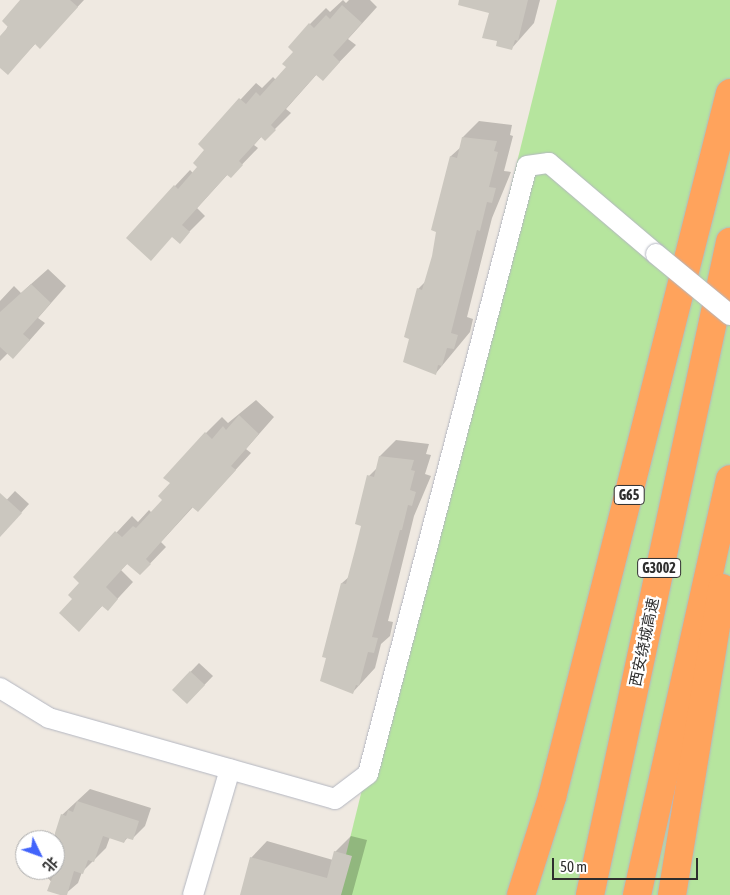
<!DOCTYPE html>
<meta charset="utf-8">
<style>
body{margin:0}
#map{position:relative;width:730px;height:895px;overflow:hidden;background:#efe9e1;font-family:"Asap Condensed","Noto Sans SC",sans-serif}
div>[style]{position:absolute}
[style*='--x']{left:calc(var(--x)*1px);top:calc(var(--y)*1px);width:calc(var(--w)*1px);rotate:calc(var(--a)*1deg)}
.green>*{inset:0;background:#b6e59e}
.shadow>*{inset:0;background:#0003}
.building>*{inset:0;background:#cbc7bf}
.roads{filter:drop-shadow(0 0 1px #b4b7c1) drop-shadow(0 0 1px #b4b7c1)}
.minor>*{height:20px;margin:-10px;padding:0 10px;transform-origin:10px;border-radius:10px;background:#fff}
.highway>*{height:28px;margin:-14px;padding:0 14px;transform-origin:14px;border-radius:14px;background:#ffa35c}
.bridges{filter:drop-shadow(0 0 1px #b4b7c1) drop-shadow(0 0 1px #b4b7c1)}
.minor-bridge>*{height:20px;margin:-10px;padding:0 10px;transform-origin:10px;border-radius:10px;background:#fff}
span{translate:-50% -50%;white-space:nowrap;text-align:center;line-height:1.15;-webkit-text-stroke:4.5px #fff;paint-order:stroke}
.shield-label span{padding:1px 4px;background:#fff;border:1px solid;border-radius:4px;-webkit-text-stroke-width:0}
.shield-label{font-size:14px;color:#2e2e2e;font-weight:700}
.street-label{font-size:15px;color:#2e2e2e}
.north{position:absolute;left:15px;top:830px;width:50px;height:50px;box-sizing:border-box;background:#fff;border:1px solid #ababab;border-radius:50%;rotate:132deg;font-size:14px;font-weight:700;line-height:20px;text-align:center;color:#2e2e2e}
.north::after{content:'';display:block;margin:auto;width:18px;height:22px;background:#4264fb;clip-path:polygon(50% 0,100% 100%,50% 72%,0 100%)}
.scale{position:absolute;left:552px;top:858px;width:146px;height:22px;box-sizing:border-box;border:2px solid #2e2e2e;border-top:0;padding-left:6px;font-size:15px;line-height:18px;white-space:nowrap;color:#2e2e2e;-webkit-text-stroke:4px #fff;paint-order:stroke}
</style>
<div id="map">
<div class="green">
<i style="clip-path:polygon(557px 0,730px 0,730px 895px,336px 895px)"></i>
</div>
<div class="shadow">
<i style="clip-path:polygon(22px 0,84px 0,40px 47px,36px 43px,8px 73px,0 66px,0 41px)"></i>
<i style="clip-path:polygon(343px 0,346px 3px,349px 0,370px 0,377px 7px,348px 39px,356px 45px,323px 79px,317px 74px,286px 109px,291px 113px,265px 139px,262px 136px,254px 145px,258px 148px,231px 176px,228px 174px,197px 208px,205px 216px,179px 242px,173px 236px,175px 186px,190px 170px,193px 173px,199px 167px,206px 150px,199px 144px,256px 83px,262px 88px,273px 77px,276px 80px,288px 67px,310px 24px,326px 8px,330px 12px)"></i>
<i style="clip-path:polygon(485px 0,540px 0,534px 23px,511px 49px,499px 40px)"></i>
<i style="clip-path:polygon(479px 121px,512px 125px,510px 135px,513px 136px,504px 171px,511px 172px,492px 218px,467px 317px,473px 319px,470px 332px,436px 373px,411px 338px,418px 289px,426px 281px,433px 257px,451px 156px,461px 147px,463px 137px)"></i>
<i style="clip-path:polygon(48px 269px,66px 286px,38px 318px,45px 323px,29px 341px,8px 353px,0 361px,0 301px,14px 286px,21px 293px)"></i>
<i style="clip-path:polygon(256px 400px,274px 417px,246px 449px,251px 453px,198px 511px,193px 507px,161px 542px,166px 547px,140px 574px,128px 563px,121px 570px,133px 582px,108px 609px,103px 605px,79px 630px,74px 599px,81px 582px,75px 577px,132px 516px,138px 522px,149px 510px,152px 513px,164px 500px,206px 433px,222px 417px,228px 423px)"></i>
<i style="clip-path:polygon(396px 440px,429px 444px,426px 454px,431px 455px,425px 474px,431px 476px,414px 516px,388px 621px,393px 622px,390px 636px,381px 644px,375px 668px,353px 692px,342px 583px,350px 576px,362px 525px,369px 476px,378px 467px,380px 456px)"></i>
<i style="clip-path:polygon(15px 491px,29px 504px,0 536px,0 507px)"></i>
<i style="clip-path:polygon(199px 663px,213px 676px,187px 703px,173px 690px)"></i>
<i style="clip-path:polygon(90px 789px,151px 808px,145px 826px,132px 839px,128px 837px,124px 842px,110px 837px,106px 848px,82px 872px,78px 883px,64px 895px,43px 873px,55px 870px,54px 840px,62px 815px)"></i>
<i style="clip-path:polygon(351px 836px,367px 840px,352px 895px,241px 895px,251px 858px,267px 841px,333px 860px,335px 852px)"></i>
</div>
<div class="building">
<i style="clip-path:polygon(20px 0,70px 0,78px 7px,40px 49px,35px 44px,8px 75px,0 68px,0 36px,8px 27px,2px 21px)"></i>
<i style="clip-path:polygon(459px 0,528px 0,518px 41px,515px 40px,512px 50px,496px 46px,497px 41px,482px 38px,489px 13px,458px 5px)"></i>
<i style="clip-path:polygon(342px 5px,362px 23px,333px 55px,340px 62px,323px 81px,316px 75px,271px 125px,276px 130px,265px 141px,261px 137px,239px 161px,243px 165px,231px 178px,227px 175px,182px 225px,190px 232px,180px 244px,172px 237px,151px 261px,126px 238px,174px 185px,178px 189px,197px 167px,193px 163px,204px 150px,198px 144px,239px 98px,246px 104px,256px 92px,260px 96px,286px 67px,282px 64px,293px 52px,288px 47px,309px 23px,314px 28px,326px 15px,330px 19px)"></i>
<i style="clip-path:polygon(462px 137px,497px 141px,494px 151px,498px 152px,489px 187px,496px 188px,492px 203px,487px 202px,480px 231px,477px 230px,451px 333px,458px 335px,454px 349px,447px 348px,442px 366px,438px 365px,436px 375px,403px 362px,409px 339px,404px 337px,417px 288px,422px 290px,432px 256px,436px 232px,431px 230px,450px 156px,457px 158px)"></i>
<i style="clip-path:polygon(31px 284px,51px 303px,23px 334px,30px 340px,13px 359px,0 347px,0 312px)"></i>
<i style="clip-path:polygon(239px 415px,259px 434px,231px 466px,236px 470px,198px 512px,192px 507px,146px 559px,151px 564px,140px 575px,127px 564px,106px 587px,118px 599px,108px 611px,102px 606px,79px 632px,59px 613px,72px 599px,68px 595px,79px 583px,73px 577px,115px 531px,122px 537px,133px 526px,136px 528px,162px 500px,158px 496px,170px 483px,163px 478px,205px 432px,212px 439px,223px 426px,226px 430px)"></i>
<i style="clip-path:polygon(379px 456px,414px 460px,411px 470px,415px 471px,410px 490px,416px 492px,412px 506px,408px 505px,402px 530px,400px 530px,372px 637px,378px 638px,374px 653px,368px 652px,359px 686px,356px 685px,353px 694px,320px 681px,326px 658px,322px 657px,341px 583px,346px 584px,355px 550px,361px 526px,355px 524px,367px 475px,374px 477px)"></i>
<i style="clip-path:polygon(0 493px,22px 513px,0 537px)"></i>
<i style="clip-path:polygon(190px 671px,205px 685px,187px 704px,172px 690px)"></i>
<i style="clip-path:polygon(77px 801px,139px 821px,133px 840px,126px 838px,124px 843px,103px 836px,94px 862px,88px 860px,83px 874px,74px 871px,67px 895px,60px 895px,47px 891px,55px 870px,55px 833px,61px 814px,66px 816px,68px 810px,73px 812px)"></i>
<i style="clip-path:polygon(334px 851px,352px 856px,341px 895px,240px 895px,250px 857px,327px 878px)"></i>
</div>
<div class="roads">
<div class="minor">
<i style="--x:0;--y:688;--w:57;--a:31.5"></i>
<i style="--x:49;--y:718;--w:297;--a:15.8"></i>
<i style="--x:335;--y:799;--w:41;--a:-37.1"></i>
<i style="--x:368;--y:774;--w:628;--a:-75.34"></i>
<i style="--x:527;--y:166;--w:22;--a:-8"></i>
<i style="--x:549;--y:163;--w:140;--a:40.4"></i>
<i style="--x:193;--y:895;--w:131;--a:-73.6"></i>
</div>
<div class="highway">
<i style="--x:521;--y:895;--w:103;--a:-72.4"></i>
<i style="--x:552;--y:797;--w:726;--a:-75.81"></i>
<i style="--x:590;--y:895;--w:668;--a:-77.9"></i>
<i style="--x:637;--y:895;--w:426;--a:-77.4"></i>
<i style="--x:672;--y:895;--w:311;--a:-80.7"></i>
</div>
</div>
<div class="bridges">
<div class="minor-bridge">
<i style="--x:656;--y:254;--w:96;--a:39.5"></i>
</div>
</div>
<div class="shield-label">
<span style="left:629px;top:495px">G65</span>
<span style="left:659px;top:568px">G3002</span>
</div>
<div class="street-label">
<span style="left:644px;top:642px;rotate:-78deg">西安绕城高速</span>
</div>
<div class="north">北</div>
<div class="scale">50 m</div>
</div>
